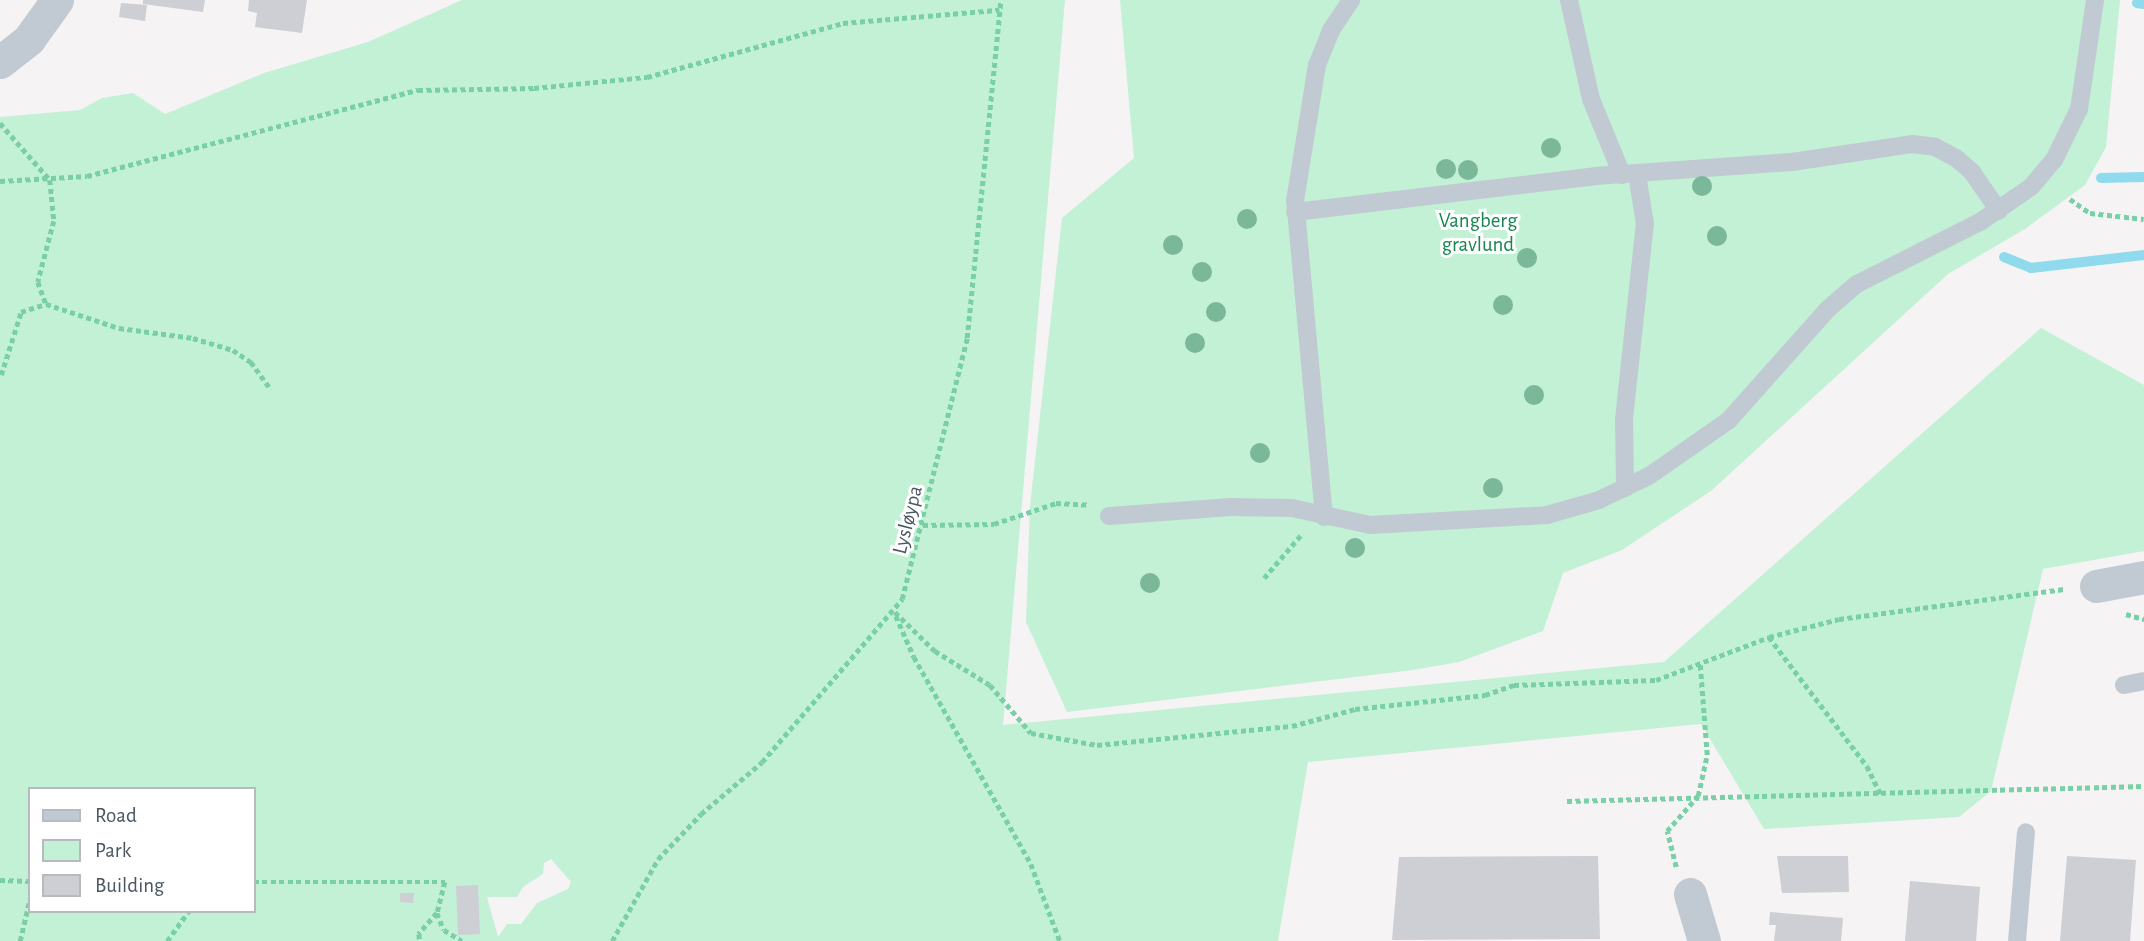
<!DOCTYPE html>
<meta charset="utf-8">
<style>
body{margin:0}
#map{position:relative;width:2144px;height:941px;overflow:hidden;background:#f5f3f3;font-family:"Alegreya Sans",sans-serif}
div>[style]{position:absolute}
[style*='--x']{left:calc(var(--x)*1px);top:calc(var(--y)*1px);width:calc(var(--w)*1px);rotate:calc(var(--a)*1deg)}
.green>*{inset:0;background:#c3f1d5}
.stream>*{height:10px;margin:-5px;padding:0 5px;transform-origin:5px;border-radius:5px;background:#90daee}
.building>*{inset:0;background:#cdcfd5}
.path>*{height:4.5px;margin-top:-2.25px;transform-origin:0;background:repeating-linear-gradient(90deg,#7ad0a6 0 5px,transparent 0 8.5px)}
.service>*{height:18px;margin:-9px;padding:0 9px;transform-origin:9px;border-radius:9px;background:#c1cad2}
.minor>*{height:33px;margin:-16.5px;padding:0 16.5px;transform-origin:16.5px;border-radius:16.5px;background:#c1cad2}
.trees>*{width:20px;height:20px;margin:-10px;border-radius:50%;background:#7bb799}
span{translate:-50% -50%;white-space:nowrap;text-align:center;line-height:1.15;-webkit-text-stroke:6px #fff;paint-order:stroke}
.park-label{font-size:21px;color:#17864f}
.street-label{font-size:21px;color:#4a5661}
.legend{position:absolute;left:28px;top:787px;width:228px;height:126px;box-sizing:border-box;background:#fff;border:2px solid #b7bbc0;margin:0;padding:9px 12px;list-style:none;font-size:21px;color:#4a5661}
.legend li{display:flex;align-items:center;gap:14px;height:35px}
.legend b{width:35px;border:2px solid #b7bbc0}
</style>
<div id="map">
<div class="green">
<i style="clip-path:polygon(evenodd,462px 0,1065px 0,1003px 725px,1664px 662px,2041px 328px,2144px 385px,2144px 551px,2043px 569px,1991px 791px,1959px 817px,1764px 829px,1701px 724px,1308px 762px,1278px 941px,0 941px,0 117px,80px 110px,102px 98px,133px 93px,165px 114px,264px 73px,368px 42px,462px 0,30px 789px,254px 789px,254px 911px,30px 911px,30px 789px,462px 0,551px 859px,571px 882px,568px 889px,537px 903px,521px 924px,507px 924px,498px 937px,487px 897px,517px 897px,523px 887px,543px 874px,544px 863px,551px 859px)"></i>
<i style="clip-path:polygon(1120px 0,2120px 0,2106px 147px,2085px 185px,2025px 229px,1948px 274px,1711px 491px,1622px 550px,1563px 573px,1543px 631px,1459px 662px,1413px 670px,1067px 712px,1026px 622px,1030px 506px,1062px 218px,1134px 158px)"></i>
</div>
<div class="stream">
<i style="--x:2137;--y:3;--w:7;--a:8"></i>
<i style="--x:2101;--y:178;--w:43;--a:-1.3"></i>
<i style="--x:2004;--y:257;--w:29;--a:22"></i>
<i style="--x:2031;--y:268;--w:114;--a:-6.6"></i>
</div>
<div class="building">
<i style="clip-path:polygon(143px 0,205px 0,203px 12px,143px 4px)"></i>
<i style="clip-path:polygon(249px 0,307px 0,302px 33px,255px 27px,257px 13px,248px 11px)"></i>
<i style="clip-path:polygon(121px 3px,147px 5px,145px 21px,119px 17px)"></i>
<i style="clip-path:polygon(1598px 856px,1600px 939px,1392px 940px,1399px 857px)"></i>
<i style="clip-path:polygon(1777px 856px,1848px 856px,1849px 892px,1782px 893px)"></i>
<i style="clip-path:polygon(2067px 856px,2136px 860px,2130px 941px,2060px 941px)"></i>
<i style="clip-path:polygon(1910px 881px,1980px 887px,1976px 941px,1905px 941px)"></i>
<i style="clip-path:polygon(478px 885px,480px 934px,458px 935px,456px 886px)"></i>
<i style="clip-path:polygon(400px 893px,414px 893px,413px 903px,400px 902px)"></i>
<i style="clip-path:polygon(1770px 912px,1843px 918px,1841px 941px,1774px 941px,1776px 925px,1769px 925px)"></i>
</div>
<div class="path">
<i style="--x:0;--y:123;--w:76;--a:48.7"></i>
<i style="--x:50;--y:180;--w:41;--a:84.4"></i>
<i style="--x:54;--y:221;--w:63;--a:104.7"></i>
<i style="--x:38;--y:282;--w:23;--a:70"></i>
<i style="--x:0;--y:181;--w:87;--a:-3.3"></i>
<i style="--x:87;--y:176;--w:342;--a:-14.6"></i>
<i style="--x:418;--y:90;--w:116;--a:-1"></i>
<i style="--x:534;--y:88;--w:114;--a:-5.6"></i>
<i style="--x:647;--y:77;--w:203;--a:-15.4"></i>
<i style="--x:843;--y:23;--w:157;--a:-4.8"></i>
<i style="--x:2070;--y:199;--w:24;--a:35"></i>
<i style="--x:2090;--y:213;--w:54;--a:6.3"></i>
<i style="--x:1;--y:375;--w:66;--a:-72.4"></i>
<i style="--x:21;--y:312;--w:26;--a:-18"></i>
<i style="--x:46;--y:304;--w:77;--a:18.2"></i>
<i style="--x:119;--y:328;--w:75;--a:7.7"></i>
<i style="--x:193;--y:338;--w:42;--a:16.7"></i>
<i style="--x:233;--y:350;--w:22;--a:34"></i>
<i style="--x:251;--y:362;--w:34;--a:54"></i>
<i style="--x:923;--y:525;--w:71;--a:-0.8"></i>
<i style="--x:994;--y:524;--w:65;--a:-18.7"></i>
<i style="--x:1056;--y:503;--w:33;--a:3"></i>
<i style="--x:1264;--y:578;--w:57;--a:-49.3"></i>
<i style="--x:895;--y:612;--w:56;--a:44.3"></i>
<i style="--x:935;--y:651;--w:65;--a:31.7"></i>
<i style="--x:990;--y:685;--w:63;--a:49.5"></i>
<i style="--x:1031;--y:733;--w:67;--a:10.3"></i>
<i style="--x:1097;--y:745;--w:196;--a:-5.6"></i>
<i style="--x:1292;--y:726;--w:65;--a:-15.1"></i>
<i style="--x:1355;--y:709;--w:131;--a:-6.1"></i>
<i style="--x:1485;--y:695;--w:31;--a:-19"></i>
<i style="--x:1514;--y:685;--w:142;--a:-2"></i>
<i style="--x:1656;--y:680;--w:121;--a:-20.8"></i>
<i style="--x:1769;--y:637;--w:72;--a:-14.4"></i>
<i style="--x:1839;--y:619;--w:227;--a:-7.6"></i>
<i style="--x:2126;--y:614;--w:19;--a:16"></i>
<i style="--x:896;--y:616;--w:45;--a:66.3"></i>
<i style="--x:914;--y:657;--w:238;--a:60.5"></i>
<i style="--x:1031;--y:864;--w:82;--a:69.4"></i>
<i style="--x:1769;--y:637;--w:162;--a:52.8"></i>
<i style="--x:1867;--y:766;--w:32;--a:64"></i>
<i style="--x:1567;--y:801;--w:577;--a:-1.49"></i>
<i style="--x:1676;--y:867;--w:37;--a:-104"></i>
<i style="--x:1667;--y:831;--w:47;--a:-48.5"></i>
<i style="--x:1698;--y:796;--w:42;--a:-77.6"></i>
<i style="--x:1707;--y:755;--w:90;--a:-94.4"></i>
<i style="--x:0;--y:880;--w:30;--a:2"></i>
<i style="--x:254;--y:882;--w:191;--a:0"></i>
<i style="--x:445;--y:882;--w:32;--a:104"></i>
<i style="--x:437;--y:913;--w:28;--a:131"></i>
<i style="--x:419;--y:934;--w:7;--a:82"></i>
<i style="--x:437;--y:913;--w:18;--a:68"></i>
<i style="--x:444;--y:930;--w:21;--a:31"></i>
<i style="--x:20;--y:941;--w:44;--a:-76.9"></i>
<i style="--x:167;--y:941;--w:37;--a:-54"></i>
<i style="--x:612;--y:941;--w:94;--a:-60.7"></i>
<i style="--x:658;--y:859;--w:62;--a:-46.3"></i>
<i style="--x:701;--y:814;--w:80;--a:-40.4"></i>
<i style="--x:762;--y:762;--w:215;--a:-49.3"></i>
<i style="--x:902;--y:599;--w:269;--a:-76"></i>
<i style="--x:967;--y:338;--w:340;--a:-84.3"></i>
</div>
<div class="service">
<i style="--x:1569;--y:0;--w:101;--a:77.5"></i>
<i style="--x:1591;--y:99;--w:82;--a:67.8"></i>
<i style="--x:1295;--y:212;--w:302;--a:-6.8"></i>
<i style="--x:1595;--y:176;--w:197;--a:-4.1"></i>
<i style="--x:1792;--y:162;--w:121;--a:-8.5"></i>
<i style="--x:1912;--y:144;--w:23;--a:7"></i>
<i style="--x:1935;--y:147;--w:24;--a:28"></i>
<i style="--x:1956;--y:158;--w:21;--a:41"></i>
<i style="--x:1972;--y:172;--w:47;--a:55.3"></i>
<i style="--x:1625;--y:488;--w:69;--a:-90.8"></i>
<i style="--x:1624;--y:419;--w:196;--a:-83.9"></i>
<i style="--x:1645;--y:224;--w:51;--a:-99.1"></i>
<i style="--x:1109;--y:516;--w:122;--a:-4.2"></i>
<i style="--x:1231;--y:507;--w:61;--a:0.9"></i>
<i style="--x:1292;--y:508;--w:80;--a:12.3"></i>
<i style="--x:1370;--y:525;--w:177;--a:-3.2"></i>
<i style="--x:1547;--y:515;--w:54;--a:-16.1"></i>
<i style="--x:1599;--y:500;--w:55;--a:-25.6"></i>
<i style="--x:1649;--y:476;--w:98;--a:-35"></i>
<i style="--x:1729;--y:420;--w:149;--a:-48.3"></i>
<i style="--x:1828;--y:309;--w:38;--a:-41"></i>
<i style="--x:1857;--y:284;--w:138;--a:-26.8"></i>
<i style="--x:1980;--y:222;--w:62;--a:-34.5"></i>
<i style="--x:2031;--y:187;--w:35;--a:-50"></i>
<i style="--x:2054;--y:160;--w:57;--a:-63.9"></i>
<i style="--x:2079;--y:109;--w:110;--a:-81.6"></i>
<i style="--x:1324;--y:517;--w:317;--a:-95.2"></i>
<i style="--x:1295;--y:201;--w:138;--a:-80.8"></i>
<i style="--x:1317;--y:65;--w:38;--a:-68"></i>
<i style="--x:1331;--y:30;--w:36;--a:-56"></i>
<i style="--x:2124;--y:685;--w:20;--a:-11"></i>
<i style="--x:2017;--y:941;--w:109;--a:-85.3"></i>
</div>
<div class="minor">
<i style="--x:0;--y:62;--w:37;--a:-38"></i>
<i style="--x:29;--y:39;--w:48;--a:-54.3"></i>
<i style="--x:2096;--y:586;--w:49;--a:-10.6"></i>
<i style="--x:1690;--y:894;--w:49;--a:73.4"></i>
</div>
<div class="trees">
<i style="left:1551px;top:148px"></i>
<i style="left:1446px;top:169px"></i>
<i style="left:1468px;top:170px"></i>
<i style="left:1702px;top:186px"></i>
<i style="left:1247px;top:219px"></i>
<i style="left:1717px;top:236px"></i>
<i style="left:1173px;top:245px"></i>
<i style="left:1527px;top:258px"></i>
<i style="left:1202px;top:272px"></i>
<i style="left:1503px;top:305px"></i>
<i style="left:1216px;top:312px"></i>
<i style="left:1195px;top:343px"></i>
<i style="left:1534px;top:395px"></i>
<i style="left:1260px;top:453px"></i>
<i style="left:1493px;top:488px"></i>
<i style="left:1355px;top:548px"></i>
<i style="left:1150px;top:583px"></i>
</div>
<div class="park-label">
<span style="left:1478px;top:233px">Vangberg<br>gravlund</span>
</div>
<div class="street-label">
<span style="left:908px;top:520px;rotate:-76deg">Lysløypa</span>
</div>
<ul class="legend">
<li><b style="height:9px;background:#c1cad2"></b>Road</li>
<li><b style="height:19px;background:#c3f1d5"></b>Park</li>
<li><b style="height:19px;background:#cdcfd5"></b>Building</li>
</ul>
</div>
